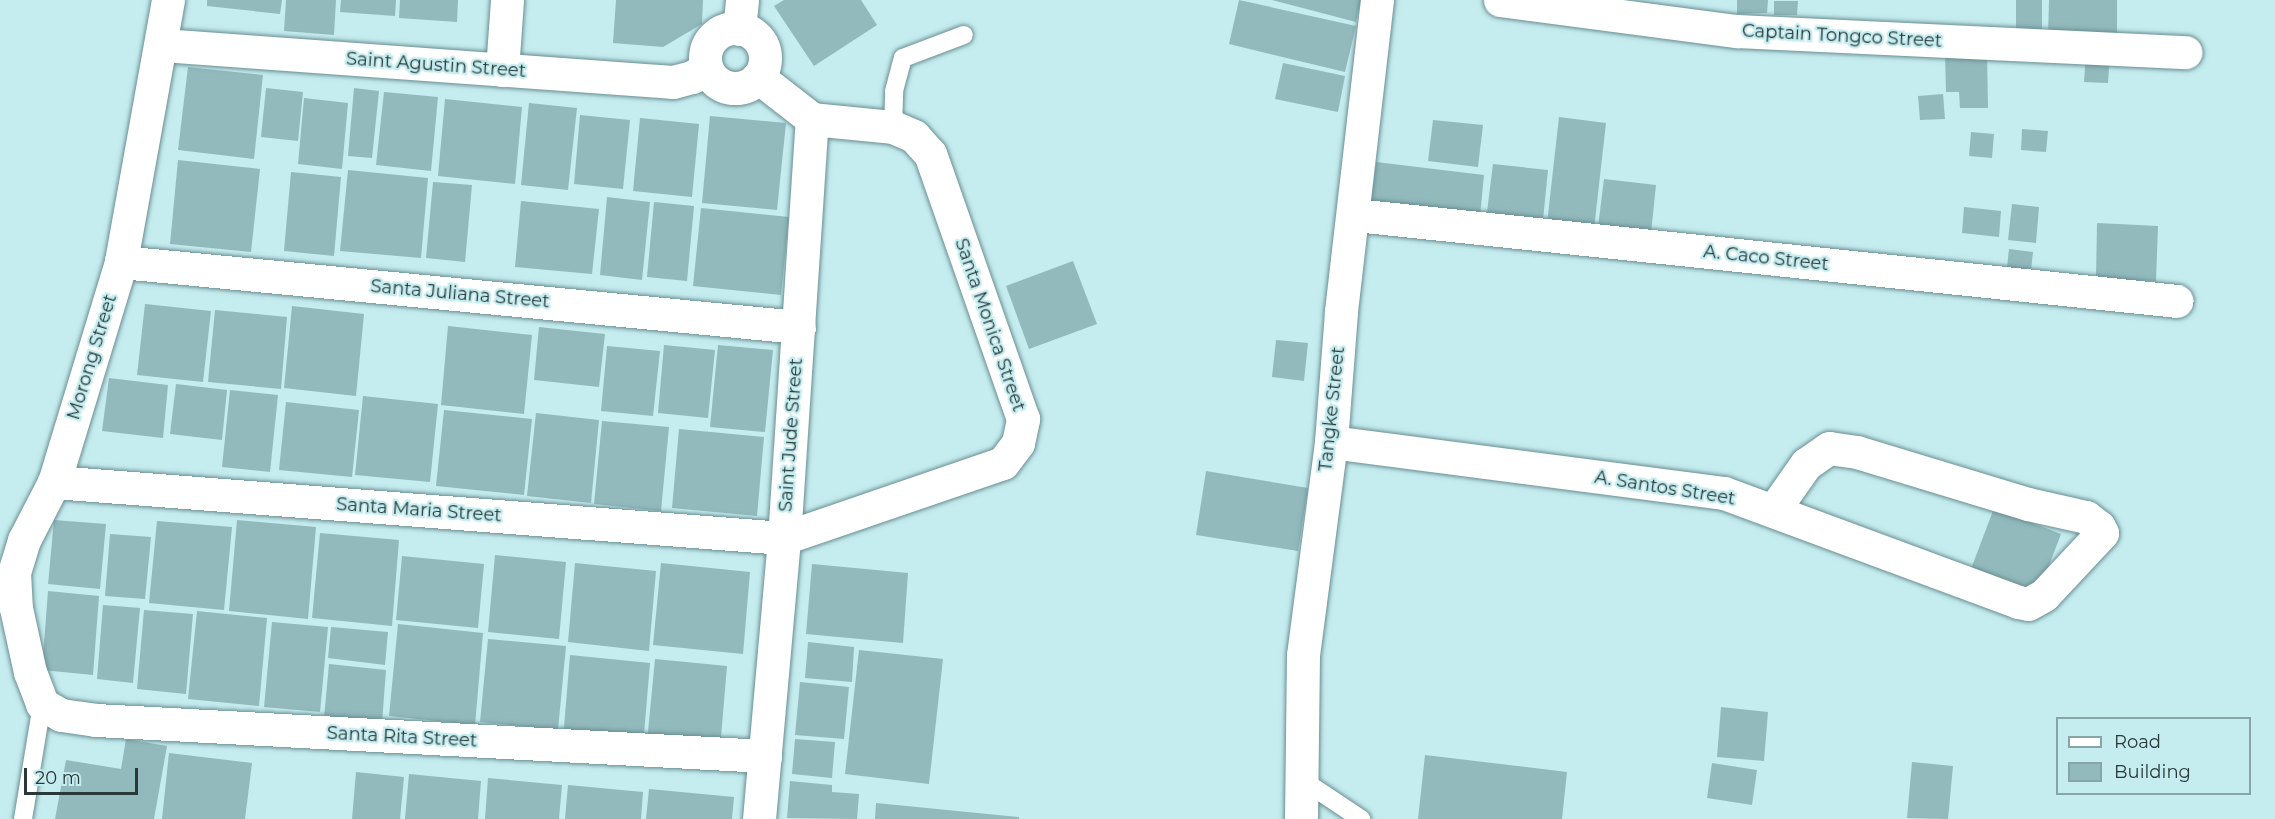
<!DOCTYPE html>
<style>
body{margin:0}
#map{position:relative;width:2275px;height:819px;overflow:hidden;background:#c5ecef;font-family:Montserrat,sans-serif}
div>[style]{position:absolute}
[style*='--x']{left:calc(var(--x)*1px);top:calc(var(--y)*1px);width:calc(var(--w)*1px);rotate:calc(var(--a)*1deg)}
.building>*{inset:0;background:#92b9bc}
.roads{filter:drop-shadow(0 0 2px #698e91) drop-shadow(0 0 2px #698e91)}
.lane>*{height:18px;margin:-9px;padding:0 9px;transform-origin:9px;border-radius:9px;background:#fff}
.street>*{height:33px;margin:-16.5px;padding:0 16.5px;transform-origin:16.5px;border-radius:16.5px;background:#fff}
.street>.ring{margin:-16.5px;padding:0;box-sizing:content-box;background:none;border:33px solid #fff;border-radius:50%}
span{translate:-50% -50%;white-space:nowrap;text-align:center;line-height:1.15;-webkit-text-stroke:4.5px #c5ecef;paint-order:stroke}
.street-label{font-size:18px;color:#29393a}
.legend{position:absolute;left:2056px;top:717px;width:195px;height:78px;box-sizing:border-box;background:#c5ecef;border:2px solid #87a4a7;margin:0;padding:8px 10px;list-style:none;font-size:18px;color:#29393a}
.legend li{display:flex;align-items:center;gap:12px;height:30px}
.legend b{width:30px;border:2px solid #87a4a7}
.scale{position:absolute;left:24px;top:768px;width:114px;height:27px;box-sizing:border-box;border:3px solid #29393a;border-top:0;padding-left:8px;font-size:18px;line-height:21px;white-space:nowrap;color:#29393a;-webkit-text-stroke:4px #c5ecef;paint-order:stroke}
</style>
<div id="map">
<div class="building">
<i style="clip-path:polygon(207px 0,282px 0,280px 14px,207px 6px)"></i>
<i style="clip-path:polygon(286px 0,336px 0,334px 35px,284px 31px)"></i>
<i style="clip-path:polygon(341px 0,396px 0,395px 16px,340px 12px)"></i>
<i style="clip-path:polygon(400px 0,458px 0,457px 22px,399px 18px)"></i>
<i style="clip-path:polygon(616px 0,703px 0,702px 24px,663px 47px,613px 43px)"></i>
<i style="clip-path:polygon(784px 0,861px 0,877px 25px,814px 66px,774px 6px)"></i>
<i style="clip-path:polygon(1239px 0,1356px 26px,1345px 72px,1229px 44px)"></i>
<i style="clip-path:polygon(1272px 0,1361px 0,1356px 22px)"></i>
<i style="clip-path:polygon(1737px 0,1768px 0,1767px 13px,1737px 14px)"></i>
<i style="clip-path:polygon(2016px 0,2042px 0,2042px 33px,2016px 33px)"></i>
<i style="clip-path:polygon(2049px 0,2117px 0,2117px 37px,2048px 36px)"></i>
<i style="clip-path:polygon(1774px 1px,1798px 1px,1797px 15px,1774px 15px)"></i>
<i style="clip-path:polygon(2086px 53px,2110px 54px,2108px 83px,2084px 82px)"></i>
<i style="clip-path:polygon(1945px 55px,1987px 55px,1988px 108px,1960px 108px,1959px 92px,1946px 92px)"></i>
<i style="clip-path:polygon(1283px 63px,1345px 76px,1338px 112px,1275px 99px)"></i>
<i style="clip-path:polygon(188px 67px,263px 75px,254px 159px,178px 150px)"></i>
<i style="clip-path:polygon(266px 88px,303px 92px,298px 141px,261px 137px)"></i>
<i style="clip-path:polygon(354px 88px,379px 91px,372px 158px,348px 156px)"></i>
<i style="clip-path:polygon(384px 92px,438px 97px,431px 171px,376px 165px)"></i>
<i style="clip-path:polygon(1943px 94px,1945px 119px,1920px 120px,1918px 96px)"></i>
<i style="clip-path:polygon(304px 98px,348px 103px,342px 169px,298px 164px)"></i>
<i style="clip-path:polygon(445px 99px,522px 107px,515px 184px,438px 176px)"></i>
<i style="clip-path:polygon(529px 103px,577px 108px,568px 190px,521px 185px)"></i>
<i style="clip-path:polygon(580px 115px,630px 120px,623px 189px,574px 184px)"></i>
<i style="clip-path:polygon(710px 116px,786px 123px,777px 210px,702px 203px)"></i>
<i style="clip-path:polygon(1559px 117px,1606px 123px,1594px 229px,1547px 224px)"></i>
<i style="clip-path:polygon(640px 118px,699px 124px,692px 197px,633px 191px)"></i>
<i style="clip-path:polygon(1433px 120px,1483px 125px,1478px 167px,1428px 161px)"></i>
<i style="clip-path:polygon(2022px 129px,2048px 131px,2046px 152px,2021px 150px)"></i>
<i style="clip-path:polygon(1971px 132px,1994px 134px,1992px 158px,1969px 156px)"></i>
<i style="clip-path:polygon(178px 160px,260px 169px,251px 252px,170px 244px)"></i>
<i style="clip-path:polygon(1376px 162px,1484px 175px,1480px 216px,1371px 203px)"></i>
<i style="clip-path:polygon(1493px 164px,1548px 170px,1543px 220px,1487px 212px)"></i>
<i style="clip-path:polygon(348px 170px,428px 178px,421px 258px,340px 251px)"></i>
<i style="clip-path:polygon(291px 172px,341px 177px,334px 256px,284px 251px)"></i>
<i style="clip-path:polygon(1604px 179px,1656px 185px,1651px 233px,1598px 227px)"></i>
<i style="clip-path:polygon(433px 182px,472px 185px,465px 262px,426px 258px)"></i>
<i style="clip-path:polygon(607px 197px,650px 202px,642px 280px,600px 275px)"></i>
<i style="clip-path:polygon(521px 201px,599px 209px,592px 274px,515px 267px)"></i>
<i style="clip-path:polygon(654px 202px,694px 206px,687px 281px,647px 277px)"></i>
<i style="clip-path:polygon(2012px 204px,2039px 207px,2036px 243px,2008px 240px)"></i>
<i style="clip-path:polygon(1964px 207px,2001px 211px,1999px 237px,1962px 233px)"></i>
<i style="clip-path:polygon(701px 208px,789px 217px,781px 295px,693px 286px)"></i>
<i style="clip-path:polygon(2097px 223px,2158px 226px,2156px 281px,2096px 279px)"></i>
<i style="clip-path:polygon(2009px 249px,2033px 252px,2030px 280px,2006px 277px)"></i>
<i style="clip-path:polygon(1073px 261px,1097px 324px,1029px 349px,1006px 286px)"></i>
<i style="clip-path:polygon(145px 304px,211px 311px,203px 382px,137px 375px)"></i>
<i style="clip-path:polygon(292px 306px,364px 314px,356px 396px,284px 388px)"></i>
<i style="clip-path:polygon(215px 310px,287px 317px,281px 389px,208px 382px)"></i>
<i style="clip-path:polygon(448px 326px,532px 335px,524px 414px,441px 405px)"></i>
<i style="clip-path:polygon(539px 327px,605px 334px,599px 387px,534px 380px)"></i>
<i style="clip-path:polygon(1276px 340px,1308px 343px,1304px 381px,1272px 377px)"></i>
<i style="clip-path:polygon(664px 345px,715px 350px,708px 418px,658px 413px)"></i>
<i style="clip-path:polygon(718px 345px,773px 350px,765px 432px,710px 427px)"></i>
<i style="clip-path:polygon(607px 346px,660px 351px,653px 416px,601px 411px)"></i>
<i style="clip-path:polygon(109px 378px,168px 385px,163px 438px,102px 431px)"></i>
<i style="clip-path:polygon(176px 384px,227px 390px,222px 440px,170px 434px)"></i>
<i style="clip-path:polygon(230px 390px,278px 395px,270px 472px,222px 467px)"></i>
<i style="clip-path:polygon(363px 396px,438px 404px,430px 482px,355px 475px)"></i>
<i style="clip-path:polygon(286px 402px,359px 410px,352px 477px,279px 470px)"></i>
<i style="clip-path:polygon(444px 410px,532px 419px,524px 495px,436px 486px)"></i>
<i style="clip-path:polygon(536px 413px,599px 420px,591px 503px,527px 496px)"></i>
<i style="clip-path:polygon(602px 421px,669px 427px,661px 511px,594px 504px)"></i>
<i style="clip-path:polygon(679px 429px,764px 437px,757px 516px,672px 508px)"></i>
<i style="clip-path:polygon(1206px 471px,1308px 488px,1298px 551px,1196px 535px)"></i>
<i style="clip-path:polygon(1994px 508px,2061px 534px,2038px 594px,1971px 569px)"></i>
<i style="clip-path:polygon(54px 520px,106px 524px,100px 589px,48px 584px)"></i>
<i style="clip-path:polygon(237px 520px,316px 527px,308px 619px,229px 611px)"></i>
<i style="clip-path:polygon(157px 521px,232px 527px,224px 610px,149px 603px)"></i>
<i style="clip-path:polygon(320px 533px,399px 540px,392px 626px,312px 618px)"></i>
<i style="clip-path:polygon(110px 534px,151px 537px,145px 599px,105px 596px)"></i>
<i style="clip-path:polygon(495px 555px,566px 562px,559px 639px,488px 632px)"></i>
<i style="clip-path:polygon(402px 556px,484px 564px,478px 628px,396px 620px)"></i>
<i style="clip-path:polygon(575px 563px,656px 571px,649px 651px,568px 642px)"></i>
<i style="clip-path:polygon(661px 563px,750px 572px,743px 654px,653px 645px)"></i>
<i style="clip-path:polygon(812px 564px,908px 573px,903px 643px,806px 634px)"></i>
<i style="clip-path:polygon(48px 591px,99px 596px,93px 675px,42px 670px)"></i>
<i style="clip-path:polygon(103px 605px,140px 608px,133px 683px,97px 679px)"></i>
<i style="clip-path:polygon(144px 610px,193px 614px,186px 694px,137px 689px)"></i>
<i style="clip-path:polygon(197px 611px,267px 618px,259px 706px,188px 699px)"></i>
<i style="clip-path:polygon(272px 622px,328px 627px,320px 712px,264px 707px)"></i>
<i style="clip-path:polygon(398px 624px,483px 633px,475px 725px,389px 716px)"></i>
<i style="clip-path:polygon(331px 627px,388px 632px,385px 665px,328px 658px)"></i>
<i style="clip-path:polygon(488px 639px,566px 646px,558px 730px,480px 722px)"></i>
<i style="clip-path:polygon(808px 642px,854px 647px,852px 682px,805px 678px)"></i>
<i style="clip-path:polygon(859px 650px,943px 659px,929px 784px,845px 774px)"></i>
<i style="clip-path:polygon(570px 655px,650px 663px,643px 746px,563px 739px)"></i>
<i style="clip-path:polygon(655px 659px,727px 666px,720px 749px,647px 742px)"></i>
<i style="clip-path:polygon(329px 664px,386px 670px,382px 723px,324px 718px)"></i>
<i style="clip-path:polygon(800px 682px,849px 687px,844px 739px,795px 735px)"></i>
<i style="clip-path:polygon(1721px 707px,1768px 712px,1764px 761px,1717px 757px)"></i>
<i style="clip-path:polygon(126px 739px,167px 746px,154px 819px,55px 819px,66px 760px,121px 769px)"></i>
<i style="clip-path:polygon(795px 739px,835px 742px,832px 778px,792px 774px)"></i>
<i style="clip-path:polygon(169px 753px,252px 763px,245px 819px,162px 819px)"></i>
<i style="clip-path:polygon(1425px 755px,1567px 772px,1562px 819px,1418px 819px)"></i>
<i style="clip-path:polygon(1912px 762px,1953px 766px,1948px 819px,1907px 818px)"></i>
<i style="clip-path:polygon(1712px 763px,1757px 770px,1752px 805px,1707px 798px)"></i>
<i style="clip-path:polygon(356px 772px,404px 777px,400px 819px,352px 819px)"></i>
<i style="clip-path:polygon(409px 774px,481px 781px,478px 819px,405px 819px)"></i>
<i style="clip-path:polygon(488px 778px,562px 785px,559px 819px,485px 819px)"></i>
<i style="clip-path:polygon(790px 781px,832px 785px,832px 792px,859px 794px,857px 819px,787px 818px)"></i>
<i style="clip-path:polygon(568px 785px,643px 792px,641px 819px,565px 819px)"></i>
<i style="clip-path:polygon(649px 789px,734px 797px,732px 819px,646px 819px)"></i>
<i style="clip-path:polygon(876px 803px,1019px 817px,1019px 819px,875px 819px)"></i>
</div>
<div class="roads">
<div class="lane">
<i style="--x:893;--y:127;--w:36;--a:-88"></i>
<i style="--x:894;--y:91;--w:34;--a:-75"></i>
<i style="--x:903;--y:58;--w:65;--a:-20.7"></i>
<i style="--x:1304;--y:781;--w:69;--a:33.7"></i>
<i style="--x:23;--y:819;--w:117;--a:-80.6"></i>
</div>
<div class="street">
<i style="--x:168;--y:0;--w:266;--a:100.2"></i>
<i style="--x:121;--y:262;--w:230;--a:106.9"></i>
<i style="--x:54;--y:482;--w:65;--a:117.3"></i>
<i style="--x:24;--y:540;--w:34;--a:107"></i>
<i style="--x:14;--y:572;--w:36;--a:87"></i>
<i style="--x:16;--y:608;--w:66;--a:77.7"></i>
<i style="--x:30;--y:672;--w:34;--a:69"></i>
<i style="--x:42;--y:704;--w:22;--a:30"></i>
<i style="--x:61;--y:715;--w:35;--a:8"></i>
<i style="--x:96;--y:720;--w:670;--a:3.08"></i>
<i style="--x:1500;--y:0;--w:239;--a:7.5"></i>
<i style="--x:1737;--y:31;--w:449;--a:2.7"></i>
<i class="ring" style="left:705px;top:28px;width:27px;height:27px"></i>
<i style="--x:739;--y:29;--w:29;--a:-84"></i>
<i style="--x:162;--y:45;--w:512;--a:4.14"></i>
<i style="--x:673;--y:82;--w:20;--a:-15"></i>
<i style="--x:692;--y:77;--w:17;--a:-31"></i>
<i style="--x:502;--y:70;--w:70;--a:-85.9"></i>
<i style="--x:758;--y:77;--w:68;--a:37.9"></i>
<i style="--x:1355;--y:215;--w:826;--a:5.97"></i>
<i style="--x:121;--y:262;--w:681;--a:5.48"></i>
<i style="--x:1331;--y:442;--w:396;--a:7.4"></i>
<i style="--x:1724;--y:493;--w:314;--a:20.3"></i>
<i style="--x:2018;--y:602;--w:10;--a:11"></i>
<i style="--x:2028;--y:604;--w:18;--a:-29"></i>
<i style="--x:2044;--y:595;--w:85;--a:-46.9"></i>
<i style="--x:2102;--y:533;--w:7;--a:-117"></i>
<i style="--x:2099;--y:527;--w:16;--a:-142"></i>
<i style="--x:2086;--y:517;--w:59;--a:-167.4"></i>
<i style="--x:2028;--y:504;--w:179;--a:-163.1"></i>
<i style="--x:1857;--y:452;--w:28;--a:-172"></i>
<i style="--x:1829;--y:448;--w:28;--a:145"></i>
<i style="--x:1806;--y:464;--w:57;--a:125.1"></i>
<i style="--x:54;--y:482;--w:732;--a:4.39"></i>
<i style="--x:784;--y:538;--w:231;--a:-18.9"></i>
<i style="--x:1003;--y:463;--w:25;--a:-53"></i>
<i style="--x:1018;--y:443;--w:25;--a:-78"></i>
<i style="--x:1023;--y:419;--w:281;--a:-109.3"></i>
<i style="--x:930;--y:154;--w:24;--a:-132"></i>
<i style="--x:914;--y:136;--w:23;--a:-157"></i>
<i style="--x:893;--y:127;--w:81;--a:-174.4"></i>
<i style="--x:759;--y:819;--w:282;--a:-84.9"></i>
<i style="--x:784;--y:538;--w:420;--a:-86.2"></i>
<i style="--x:1301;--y:819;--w:164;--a:-89.3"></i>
<i style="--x:1303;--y:655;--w:215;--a:-82.5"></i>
<i style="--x:1331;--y:442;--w:131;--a:-85.6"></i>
<i style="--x:1341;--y:311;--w:313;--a:-83.4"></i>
</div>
</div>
<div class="street-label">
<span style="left:1842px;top:36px;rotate:3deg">Captain Tongco Street</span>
<span style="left:436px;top:65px;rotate:4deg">Saint Agustin Street</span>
<span style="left:1766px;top:258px;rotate:6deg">A. Caco Street</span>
<span style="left:460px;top:294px;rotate:5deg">Santa Juliana Street</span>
<span style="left:990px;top:325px;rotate:71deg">Santa Monica Street</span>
<span style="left:92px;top:357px;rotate:-73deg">Morong Street</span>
<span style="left:1332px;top:409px;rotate:-84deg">Tangke Street</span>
<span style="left:791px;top:435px;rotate:-86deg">Saint Jude Street</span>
<span style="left:1665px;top:488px;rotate:9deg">A. Santos Street</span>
<span style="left:419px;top:510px;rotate:4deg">Santa Maria Street</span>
<span style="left:402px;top:737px;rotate:3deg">Santa Rita Street</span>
</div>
<ul class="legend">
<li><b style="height:8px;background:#fff"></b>Road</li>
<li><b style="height:16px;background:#92b9bc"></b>Building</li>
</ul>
<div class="scale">20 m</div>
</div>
